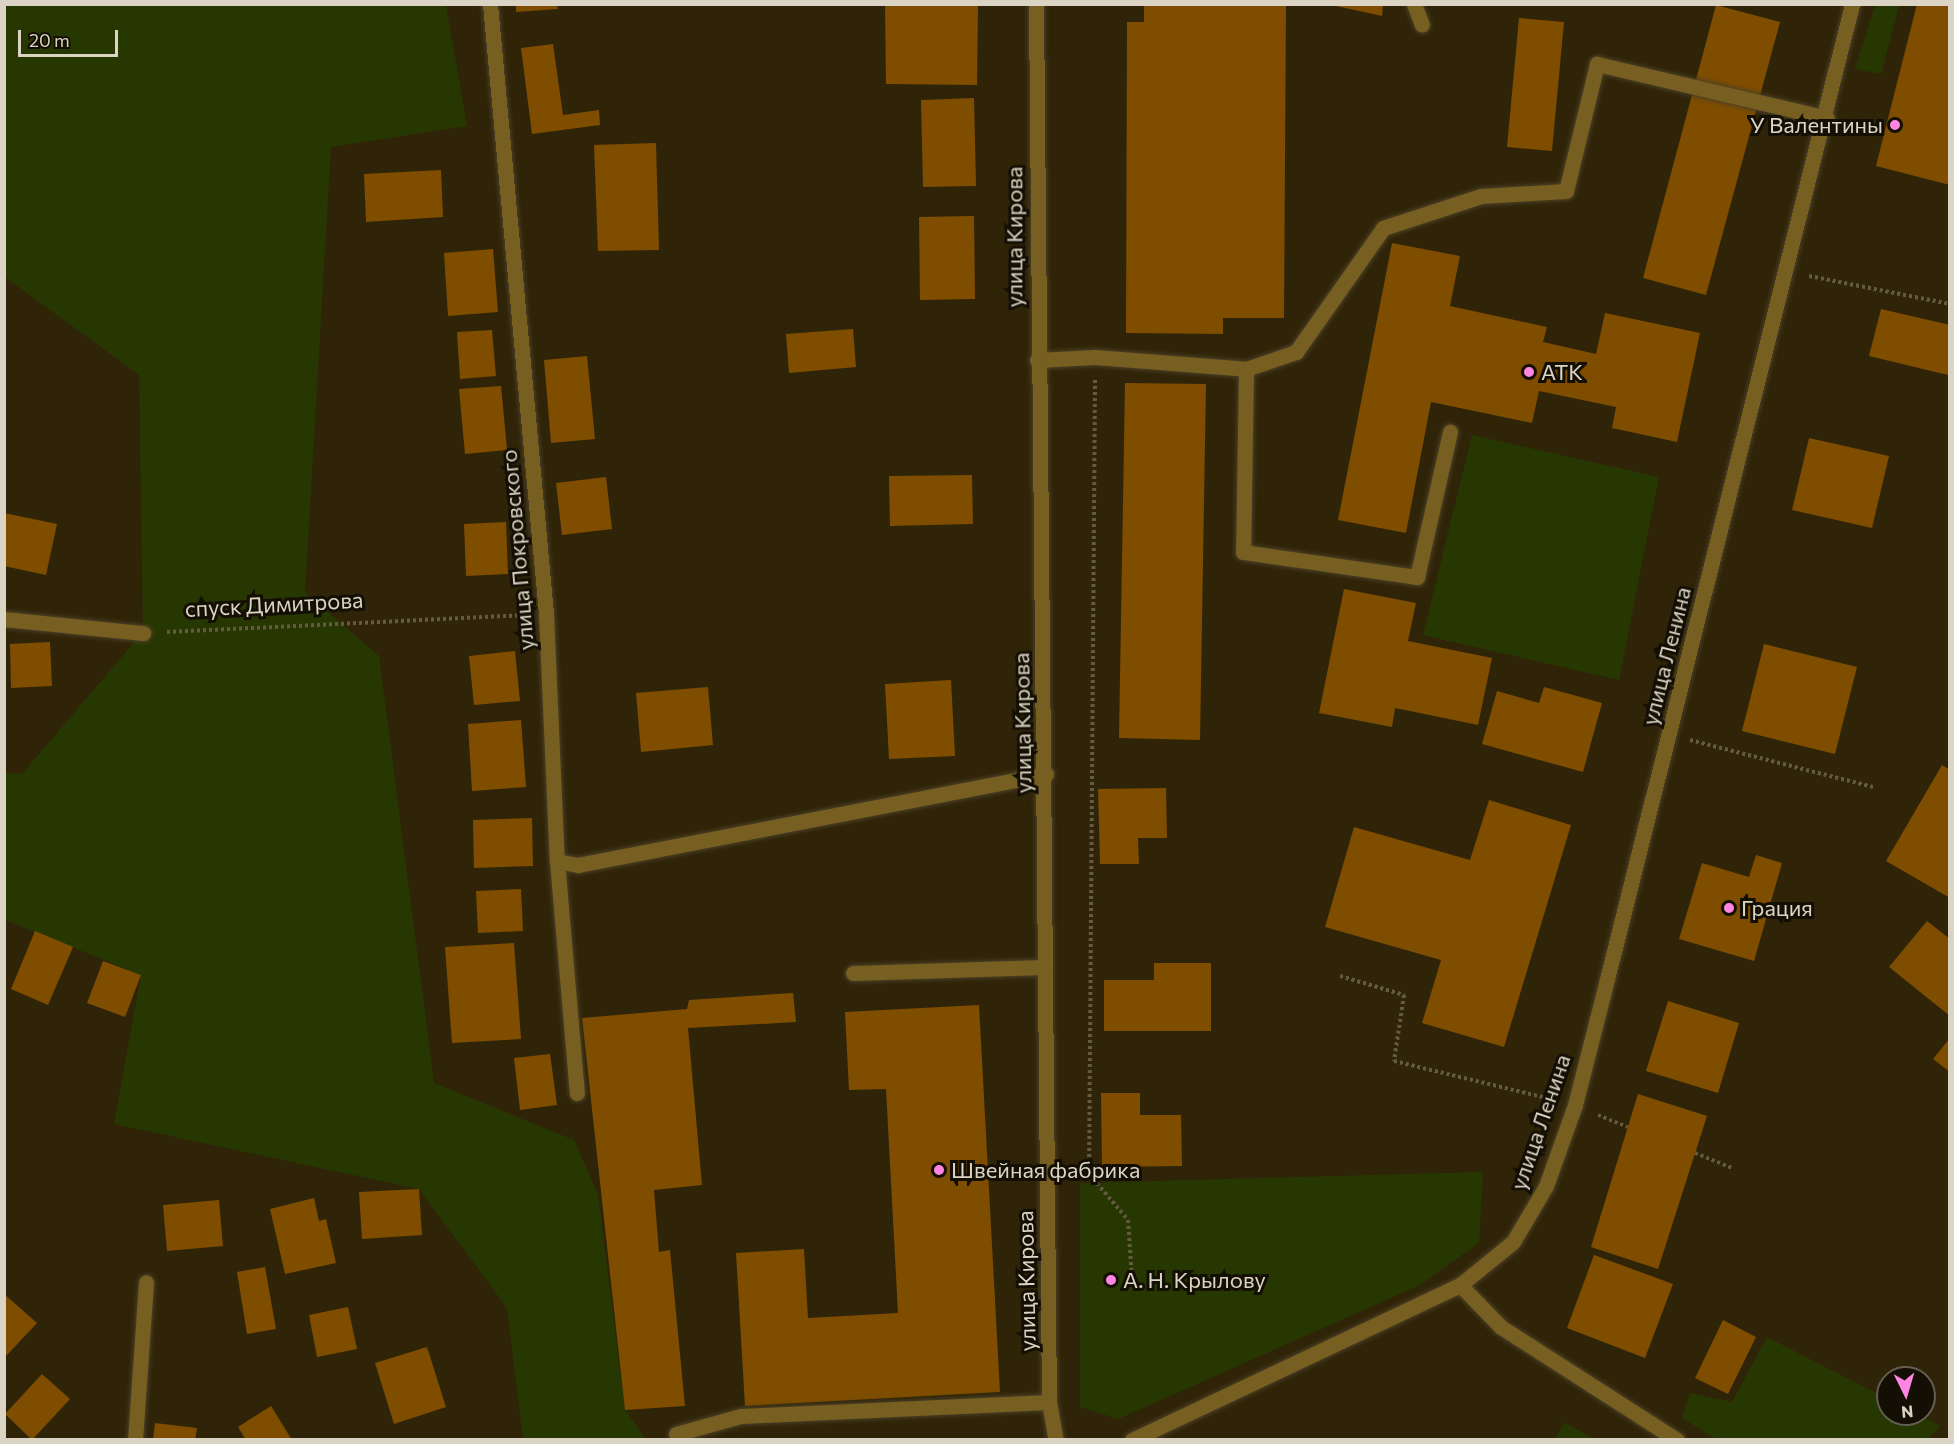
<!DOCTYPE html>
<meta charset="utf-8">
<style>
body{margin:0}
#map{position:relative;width:1954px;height:1444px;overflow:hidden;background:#302408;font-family:Commissioner,sans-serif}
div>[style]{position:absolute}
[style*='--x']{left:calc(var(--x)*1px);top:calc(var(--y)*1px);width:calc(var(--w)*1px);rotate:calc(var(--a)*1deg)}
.green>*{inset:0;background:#273702}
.building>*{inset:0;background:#7e4d00}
.path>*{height:4px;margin-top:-2px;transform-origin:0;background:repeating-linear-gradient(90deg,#645941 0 3px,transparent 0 6px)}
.roads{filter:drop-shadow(0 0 2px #4b4026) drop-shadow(0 0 2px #4b4026)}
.minor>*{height:15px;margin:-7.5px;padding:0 7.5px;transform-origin:7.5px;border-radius:7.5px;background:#765f21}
.dots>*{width:16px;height:16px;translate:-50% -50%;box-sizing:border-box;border:3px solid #140f04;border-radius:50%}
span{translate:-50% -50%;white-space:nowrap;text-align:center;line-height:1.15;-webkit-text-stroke:6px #140f04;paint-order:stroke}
.poi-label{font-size:22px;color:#dbd4c4}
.right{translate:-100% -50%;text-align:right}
.left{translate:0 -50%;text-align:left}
.street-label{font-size:22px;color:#dbd4c4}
.frame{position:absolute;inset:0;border:6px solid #dbd4c4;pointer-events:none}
.north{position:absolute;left:1876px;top:1366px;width:60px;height:60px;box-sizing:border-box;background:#140f04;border:2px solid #645e51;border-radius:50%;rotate:175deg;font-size:16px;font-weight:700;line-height:24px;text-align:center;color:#dbd4c4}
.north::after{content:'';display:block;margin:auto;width:21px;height:27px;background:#fe85e0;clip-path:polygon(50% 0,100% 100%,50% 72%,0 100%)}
.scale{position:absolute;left:18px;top:30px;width:100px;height:27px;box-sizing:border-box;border:3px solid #dbd4c4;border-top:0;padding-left:8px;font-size:18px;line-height:21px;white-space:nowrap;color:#dbd4c4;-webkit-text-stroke:4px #140f04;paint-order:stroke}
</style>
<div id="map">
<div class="green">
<i style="clip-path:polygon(5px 5px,446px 5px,467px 126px,331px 147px,305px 592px,379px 656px,434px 1083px,574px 1140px,598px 1195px,625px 1410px,646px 1439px,523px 1439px,507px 1308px,419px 1189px,114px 1124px,141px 975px,5px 920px,4px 773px,22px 774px,143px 632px,139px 375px,5px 277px)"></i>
<i style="clip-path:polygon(1875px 5px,1899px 5px,1881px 74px,1855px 69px)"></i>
<i style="clip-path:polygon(1472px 435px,1659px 477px,1619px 680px,1423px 635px)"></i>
<i style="clip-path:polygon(1483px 1172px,1479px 1243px,1420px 1285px,1118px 1419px,1080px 1407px,1080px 1183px)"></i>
<i style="clip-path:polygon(1767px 1337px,1888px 1399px,1888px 1414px,1917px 1414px,1940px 1426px,1928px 1439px,1718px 1440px,1682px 1418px,1690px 1393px,1732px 1402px)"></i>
<i style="clip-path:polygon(1564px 1423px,1565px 1423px,1594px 1439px,1555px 1439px)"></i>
</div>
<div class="building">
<i style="clip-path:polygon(516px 4px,557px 4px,558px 9px,516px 12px)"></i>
<i style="clip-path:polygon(885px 4px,978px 4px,977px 85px,886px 84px)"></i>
<i style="clip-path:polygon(1144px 4px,1286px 4px,1284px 318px,1223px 318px,1223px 334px,1126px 333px,1127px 22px,1144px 22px)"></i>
<i style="clip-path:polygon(1327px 4px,1383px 4px,1382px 16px)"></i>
<i style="clip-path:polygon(1917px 4px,1950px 4px,1950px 185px,1876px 166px)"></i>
<i style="clip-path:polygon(1716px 5px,1780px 22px,1706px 295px,1643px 278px)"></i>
<i style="clip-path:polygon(1519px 18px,1564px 22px,1552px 151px,1507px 147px)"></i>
<i style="clip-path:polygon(553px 44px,563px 115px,599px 110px,600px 125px,532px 134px,521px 48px)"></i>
<i style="clip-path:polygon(974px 98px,976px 186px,923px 187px,921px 100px)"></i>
<i style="clip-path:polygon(656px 143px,659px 250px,598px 251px,594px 145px)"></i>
<i style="clip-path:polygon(441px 170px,443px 217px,366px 222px,364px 174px)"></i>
<i style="clip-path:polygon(974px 216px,975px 299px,920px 300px,919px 217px)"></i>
<i style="clip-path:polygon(1392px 243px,1460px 256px,1450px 306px,1547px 327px,1543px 342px,1596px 354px,1605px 313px,1700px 333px,1677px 442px,1612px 428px,1616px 407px,1539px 391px,1532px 423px,1431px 402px,1406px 533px,1338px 520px)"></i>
<i style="clip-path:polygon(493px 249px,498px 312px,448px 316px,444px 253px)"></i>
<i style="clip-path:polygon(1881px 309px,1950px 325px,1948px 375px,1869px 356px)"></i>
<i style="clip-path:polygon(853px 329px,856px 367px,789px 373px,786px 334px)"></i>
<i style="clip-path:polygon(492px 330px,496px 376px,460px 379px,457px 332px)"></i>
<i style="clip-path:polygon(587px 356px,595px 439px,551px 443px,544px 360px)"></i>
<i style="clip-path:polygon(1125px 383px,1206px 384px,1200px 740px,1119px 738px)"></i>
<i style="clip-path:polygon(501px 386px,507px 450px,465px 454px,459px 389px)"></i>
<i style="clip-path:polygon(1809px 438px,1889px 456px,1872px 528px,1792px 510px)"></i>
<i style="clip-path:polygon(972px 475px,973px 524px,890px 526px,889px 476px)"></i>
<i style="clip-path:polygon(606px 477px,612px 529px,562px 535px,556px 483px)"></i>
<i style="clip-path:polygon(4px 513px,57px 524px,46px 575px,4px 566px)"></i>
<i style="clip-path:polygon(506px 522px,508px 574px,466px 576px,464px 524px)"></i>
<i style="clip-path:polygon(1344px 589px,1416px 603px,1408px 641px,1492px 658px,1478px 725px,1395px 708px,1392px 727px,1319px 713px)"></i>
<i style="clip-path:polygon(50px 642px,52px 686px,11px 688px,10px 644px)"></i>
<i style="clip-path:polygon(1764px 644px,1857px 667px,1835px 754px,1742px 731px)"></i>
<i style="clip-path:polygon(515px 651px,520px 701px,474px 705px,469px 656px)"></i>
<i style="clip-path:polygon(951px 680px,955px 756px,889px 759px,885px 684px)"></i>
<i style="clip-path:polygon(708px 687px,713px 745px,641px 752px,636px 693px)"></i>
<i style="clip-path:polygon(1544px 687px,1602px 703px,1583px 772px,1482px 744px,1497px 691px,1539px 703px)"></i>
<i style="clip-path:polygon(521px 720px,526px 787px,472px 791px,468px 724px)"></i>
<i style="clip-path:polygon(1942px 765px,1950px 770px,1950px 898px,1886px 861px)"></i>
<i style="clip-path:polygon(1166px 788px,1167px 838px,1138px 838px,1139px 864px,1100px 864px,1098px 789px)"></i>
<i style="clip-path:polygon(1489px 800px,1571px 825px,1504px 1047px,1422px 1023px,1441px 960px,1325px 927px,1354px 827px,1470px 860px)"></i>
<i style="clip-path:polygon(532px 818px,533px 866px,474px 868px,473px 820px)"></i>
<i style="clip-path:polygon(1756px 855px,1782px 863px,1754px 961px,1679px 939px,1702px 863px,1749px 877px)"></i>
<i style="clip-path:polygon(521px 889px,523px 931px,478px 933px,476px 891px)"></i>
<i style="clip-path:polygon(1927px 921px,1950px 939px,1950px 1016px,1889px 967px)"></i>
<i style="clip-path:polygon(35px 931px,73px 947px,48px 1005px,11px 989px)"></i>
<i style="clip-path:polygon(514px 943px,521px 1039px,452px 1043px,445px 947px)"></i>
<i style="clip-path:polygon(103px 961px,141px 975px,125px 1017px,87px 1003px)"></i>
<i style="clip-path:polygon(1154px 963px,1211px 963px,1211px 1031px,1104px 1031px,1104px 980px,1154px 980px)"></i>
<i style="clip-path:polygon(793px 993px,796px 1022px,688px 1028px,702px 1185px,654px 1190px,659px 1252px,670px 1250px,685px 1406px,625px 1410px,582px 1018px,687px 1009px,689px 1000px)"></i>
<i style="clip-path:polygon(1668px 1001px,1739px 1023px,1718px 1093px,1646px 1071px)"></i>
<i style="clip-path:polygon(979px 1005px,1000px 1392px,745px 1406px,736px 1253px,804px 1249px,808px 1318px,898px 1313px,886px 1089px,849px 1090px,845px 1012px)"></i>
<i style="clip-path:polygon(1950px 1038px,1950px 1072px,1933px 1059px)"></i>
<i style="clip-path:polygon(550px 1054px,557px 1105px,520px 1110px,514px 1058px)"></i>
<i style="clip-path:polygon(1101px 1093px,1140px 1093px,1140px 1115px,1181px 1115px,1182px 1166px,1102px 1167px)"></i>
<i style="clip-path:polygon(1638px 1094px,1707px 1116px,1658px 1269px,1591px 1247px)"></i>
<i style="clip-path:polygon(419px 1189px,422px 1235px,362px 1239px,359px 1192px)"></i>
<i style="clip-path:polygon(314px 1198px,319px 1221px,326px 1219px,336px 1263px,285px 1274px,270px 1209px)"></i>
<i style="clip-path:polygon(219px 1200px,223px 1246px,167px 1251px,163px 1205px)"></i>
<i style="clip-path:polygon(1594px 1255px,1673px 1284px,1645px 1358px,1567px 1328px)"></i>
<i style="clip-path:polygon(265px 1267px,276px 1329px,247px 1334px,237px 1272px)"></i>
<i style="clip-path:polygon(4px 1294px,37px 1323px,7px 1355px,4px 1353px)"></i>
<i style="clip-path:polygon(348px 1307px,357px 1349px,317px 1357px,309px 1315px)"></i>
<i style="clip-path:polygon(1723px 1320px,1756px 1337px,1728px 1394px,1695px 1378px)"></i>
<i style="clip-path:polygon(427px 1347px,446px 1407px,394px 1424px,375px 1363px)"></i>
<i style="clip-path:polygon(42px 1374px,70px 1399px,32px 1440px,5px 1414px)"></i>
<i style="clip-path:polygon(271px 1406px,292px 1440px,246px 1440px,238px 1427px)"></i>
<i style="clip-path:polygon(155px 1423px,197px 1428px,195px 1440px,153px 1440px)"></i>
</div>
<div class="path">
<i style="--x:1809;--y:276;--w:144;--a:11.2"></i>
<i style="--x:1095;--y:380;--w:794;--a:90.43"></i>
<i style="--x:1089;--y:1174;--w:60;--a:49.7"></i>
<i style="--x:1128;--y:1220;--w:58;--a:86.1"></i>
<i style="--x:167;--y:632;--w:355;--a:-2.7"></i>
<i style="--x:1690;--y:740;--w:189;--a:14.4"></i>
<i style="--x:1340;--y:976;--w:67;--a:16.5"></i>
<i style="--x:1404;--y:995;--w:67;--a:98.6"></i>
<i style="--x:1394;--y:1061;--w:162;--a:13.6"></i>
<i style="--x:1598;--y:1115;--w:32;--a:22"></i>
<i style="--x:1695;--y:1153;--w:40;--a:22"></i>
</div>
<div class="roads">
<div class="minor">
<i style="--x:490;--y:4;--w:613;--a:84.75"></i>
<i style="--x:546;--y:614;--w:247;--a:87.5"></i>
<i style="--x:557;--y:861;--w:233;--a:85.1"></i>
<i style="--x:1036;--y:4;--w:1398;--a:89.47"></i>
<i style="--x:1049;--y:1402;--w:39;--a:80"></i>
<i style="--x:1414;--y:4;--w:22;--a:69"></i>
<i style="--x:1037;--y:360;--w:58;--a:-3"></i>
<i style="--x:1095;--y:357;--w:151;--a:4.5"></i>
<i style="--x:1246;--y:369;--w:53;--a:-18.8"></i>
<i style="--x:1296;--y:352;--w:151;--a:-54.9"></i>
<i style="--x:1383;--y:228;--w:103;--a:-18.1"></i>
<i style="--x:1481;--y:196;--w:85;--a:-3.4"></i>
<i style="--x:1566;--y:191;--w:131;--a:-76.3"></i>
<i style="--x:1597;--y:64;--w:236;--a:13.2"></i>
<i style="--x:1246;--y:369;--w:183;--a:90.9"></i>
<i style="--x:1243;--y:552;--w:176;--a:8.2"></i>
<i style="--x:1417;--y:577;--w:149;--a:-77.2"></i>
<i style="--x:4;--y:619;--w:140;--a:5.8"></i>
<i style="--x:557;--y:861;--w:21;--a:11"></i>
<i style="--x:578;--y:865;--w:477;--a:-11"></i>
<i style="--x:853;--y:973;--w:192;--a:-1.8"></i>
<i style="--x:1460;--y:1285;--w:59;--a:45.7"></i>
<i style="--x:1501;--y:1327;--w:209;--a:32.7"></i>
<i style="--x:676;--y:1434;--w:67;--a:-15.5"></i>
<i style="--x:741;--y:1416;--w:308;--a:-2.6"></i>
<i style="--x:135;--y:1440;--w:158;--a:-86"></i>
<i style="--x:1132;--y:1440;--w:363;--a:-25.3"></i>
<i style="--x:1460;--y:1285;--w:68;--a:-39.1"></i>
<i style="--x:1513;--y:1242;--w:65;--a:-59.5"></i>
<i style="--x:1546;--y:1186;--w:86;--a:-70.3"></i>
<i style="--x:1575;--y:1105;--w:130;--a:-75.7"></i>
<i style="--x:1607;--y:979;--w:1005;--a:-75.89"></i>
</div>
</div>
<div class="dots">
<i style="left:1895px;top:125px;background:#fe85e0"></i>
<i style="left:1529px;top:372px;background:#fe85e0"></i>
<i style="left:1729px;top:908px;background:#fe85e0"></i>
<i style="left:939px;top:1170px;background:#fe85e0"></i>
<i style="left:1111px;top:1280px;background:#fe85e0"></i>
</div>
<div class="poi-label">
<span class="right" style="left:1883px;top:125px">У Валентины</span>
<span class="left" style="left:1541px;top:372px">АТК</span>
<span class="left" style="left:1741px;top:908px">Грация</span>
<span class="left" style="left:951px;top:1170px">Швейная фабрика</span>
<span class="left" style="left:1123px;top:1280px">А. Н. Крылову</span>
</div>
<div class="street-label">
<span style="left:1014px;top:237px;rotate:-90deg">улица Кирова</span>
<span style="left:517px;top:550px;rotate:-95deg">улица Покровского</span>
<span style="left:274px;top:604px;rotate:-3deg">спуск Димитрова</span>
<span style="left:1666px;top:656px;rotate:-76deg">улица Ленина</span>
<span style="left:1022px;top:723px;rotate:-91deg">улица Кирова</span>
<span style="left:1540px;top:1122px;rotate:-71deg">улица Ленина</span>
<span style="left:1026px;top:1281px;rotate:-91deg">улица Кирова</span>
</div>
<div class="frame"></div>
<div class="north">N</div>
<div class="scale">20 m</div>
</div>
